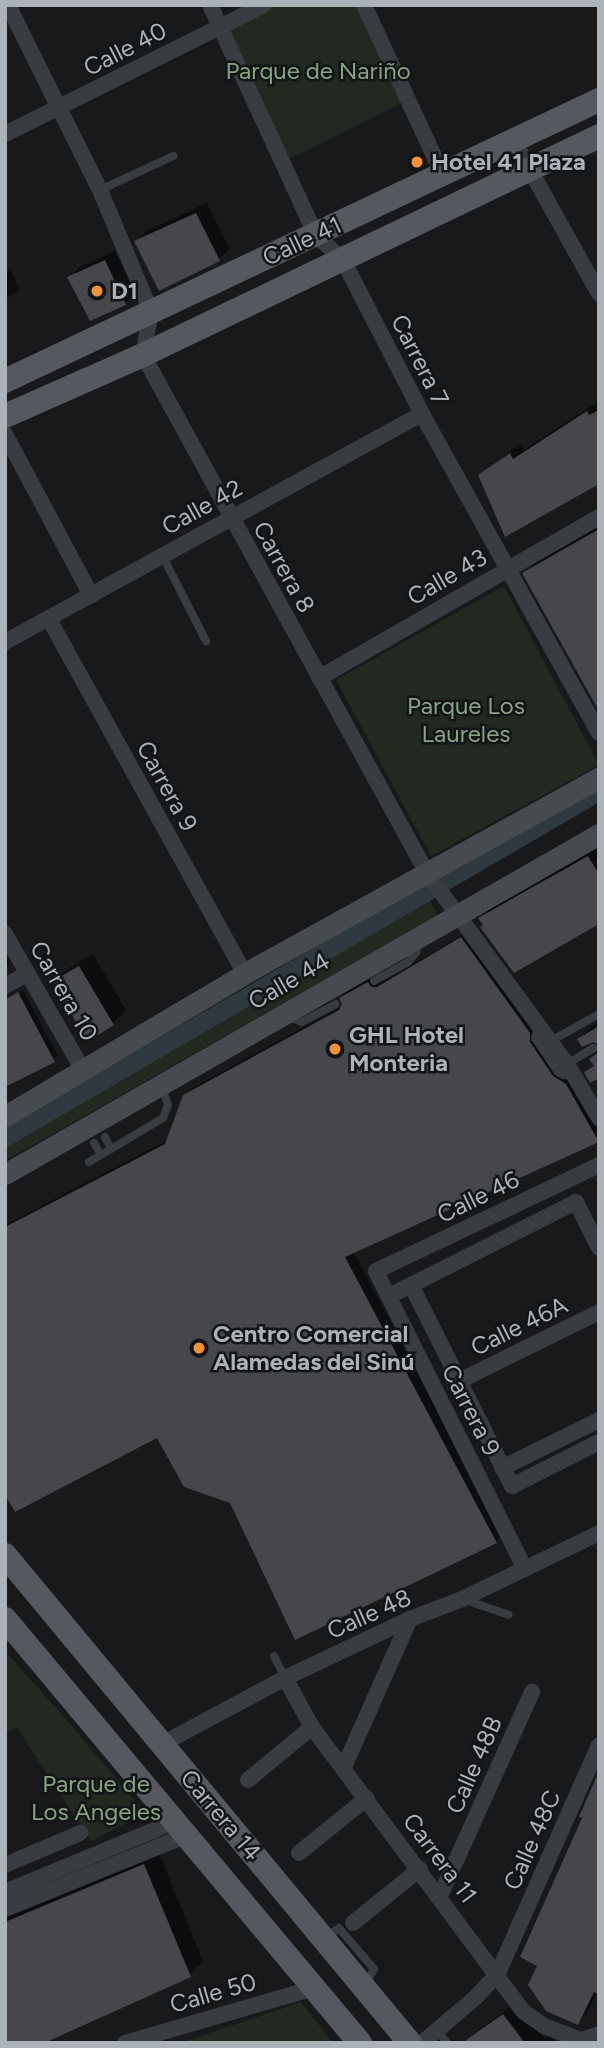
<!DOCTYPE html>
<meta charset="utf-8">
<style>
body{margin:0}
#map{position:relative;width:604px;height:2048px;overflow:hidden;background:#18191b;font-family:Figtree,sans-serif}
div>[style]{position:absolute}
[style*='--x']{left:calc(var(--x)*1px);top:calc(var(--y)*1px);width:calc(var(--w)*1px);rotate:calc(var(--a)*1deg)}
.green>*{inset:0;background:#212920}
.shadow>*{inset:0;background:#0007}
.canal>*{height:18px;margin:-9px;padding:0 9px;transform-origin:9px;border-radius:9px;background:#2e3a3f}
.building>*{inset:0;background:#45474b}
.lane>*{height:8px;margin:-4px;padding:0 4px;transform-origin:4px;border-radius:4px;background:#393c40}
.street>*{height:16px;margin:-8px;padding:0 8px;transform-origin:8px;border-radius:8px;background:#393c40}
.secondary>*{height:21px;margin:-10.5px;padding:0 10.5px;transform-origin:10.5px;border-radius:10.5px;background:#474b50}
.primary>*{height:24px;margin:-12px;padding:0 12px;transform-origin:12px;border-radius:12px;background:#55595f}
.dots>*{width:19px;height:19px;translate:-50% -50%;box-sizing:border-box;border:4px solid #131416;border-radius:50%}
span{translate:-50% -50%;white-space:nowrap;text-align:center;line-height:1.15;-webkit-text-stroke:5px #131416;paint-order:stroke}
.street-label{font-size:24px;color:#abb2ba}
.park-label{font-size:24px;color:#87a582}
.poi-label{font-size:24px;color:#abb2ba;font-weight:700}
.left{translate:0 -50%;text-align:left}
.frame{position:absolute;inset:0;border:7px solid #abb2ba;pointer-events:none}
</style>
<div id="map">
<div class="green">
<i style="clip-path:polygon(276px 5px,359px 5px,404px 102px,285px 161px,227px 31px)"></i>
<i style="clip-path:polygon(504px 586px,599px 765px,431px 856px,336px 680px)"></i>
<i style="clip-path:polygon(422px 887px,438px 915px,5px 1161px,5px 1129px)"></i>
<i style="clip-path:polygon(5px 1651px,57px 1709px,146px 1813px,91px 1841px,17px 1728px,5px 1733px)"></i>
<i style="clip-path:polygon(301px 2002px,333px 2043px,180px 2043px)"></i>
</div>
<div class="shadow">
<i style="clip-path:polygon(207px 203px,230px 249px,219px 259px,160px 289px,136px 242px,146px 231px)"></i>
<i style="clip-path:polygon(115px 251px,136px 293px,125px 303px,91px 319px,69px 278px,80px 267px)"></i>
<i style="clip-path:polygon(11px 270px,19px 291px,5px 299px,5px 273px)"></i>
<i style="clip-path:polygon(598px 402px,599px 482px,480px 475px,520px 444px,524px 450px)"></i>
<i style="clip-path:polygon(599px 526px,599px 706px,525px 573px,537px 561px)"></i>
<i style="clip-path:polygon(599px 845px,599px 922px,485px 924px,481px 918px,494px 905px)"></i>
<i style="clip-path:polygon(469px 931px,560px 1069px,599px 1119px,599px 1140px,353px 1251px,503px 1534px,496px 1542px,231px 1502px,157px 1436px,5px 1491px,5px 1225px,168px 1140px,184px 1096px,192px 1088px,343px 1006px,341px 998px,348px 991px,375px 976px,379px 980px,386px 980px)"></i>
<i style="clip-path:polygon(5px 953px,10px 963px,5px 968px)"></i>
<i style="clip-path:polygon(93px 954px,126px 1010px,113px 1024px,55px 981px,69px 968px)"></i>
<i style="clip-path:polygon(23px 990px,58px 1056px,5px 1085px,5px 1000px)"></i>
<i style="clip-path:polygon(599px 1022px,599px 1042px,579px 1039px,592px 1026px)"></i>
<i style="clip-path:polygon(584px 1818px,597px 1992px,587px 2013px,577px 2023px,539px 1965px)"></i>
<i style="clip-path:polygon(158px 1851px,203px 1961px,190px 1975px,5px 2043px,5px 1916px)"></i>
<i style="clip-path:polygon(517px 2002px,545px 2038px,551px 2035px,555px 2043px,469px 2043px,481px 2028px)"></i>
</div>
<div class="canal">
<i style="--x:5;--y:1138;--w:687;--a:-30.22"></i>
</div>
<div class="building">
<i style="clip-path:polygon(196px 213px,220px 261px,159px 291px,134px 241px)"></i>
<i style="clip-path:polygon(105px 260px,126px 305px,90px 321px,67px 277px)"></i>
<i style="clip-path:polygon(599px 410px,599px 484px,505px 537px,478px 475px,510px 453px,513px 459px,587px 411px,589px 415px)"></i>
<i style="clip-path:polygon(599px 529px,599px 711px,522px 573px)"></i>
<i style="clip-path:polygon(588px 856px,599px 874px,599px 924px,514px 973px,480px 927px,483px 925px,478px 918px)"></i>
<i style="clip-path:polygon(461px 937px,530px 1033px,530px 1042px,553px 1076px,566px 1084px,599px 1142px,345px 1257px,497px 1543px,295px 1640px,230px 1503px,184px 1487px,157px 1438px,15px 1512px,5px 1495px,5px 1227px,165px 1144px,183px 1095px,339px 1010px,342px 1004px,339px 998px,368px 982px,371px 987px,377px 987px)"></i>
<i style="clip-path:polygon(79px 966px,114px 1025px,87px 1042px,53px 981px)"></i>
<i style="clip-path:polygon(18px 992px,55px 1062px,5px 1087px,5px 1000px)"></i>
<i style="clip-path:polygon(599px 1026px,599px 1044px,593px 1042px,582px 1047px,577px 1039px)"></i>
<i style="clip-path:polygon(599px 1052px,599px 1078px,590px 1083px,584px 1072px,594px 1066px,589px 1059px)"></i>
<i style="clip-path:polygon(599px 1771px,599px 1995px,594px 1992px,578px 2025px,546px 2011px,528px 1985px,537px 1966px,520px 1957px,582px 1818px,579px 1817px)"></i>
<i style="clip-path:polygon(144px 1864px,191px 1977px,44px 2043px,5px 2043px,5px 1922px)"></i>
<i style="clip-path:polygon(503px 2014px,525px 2043px,462px 2043px)"></i>
</div>
<div class="lane">
<i style="--x:100;--y:190;--w:81;--a:-25"></i>
<i style="--x:162;--y:555;--w:97;--a:62.9"></i>
<i style="--x:374;--y:981;--w:39;--a:-29"></i>
<i style="--x:408;--y:962;--w:13;--a:-51"></i>
<i style="--x:416;--y:952;--w:12;--a:-81"></i>
<i style="--x:285;--y:1016;--w:18;--a:19"></i>
<i style="--x:302;--y:1022;--w:38;--a:-28"></i>
<i style="--x:539;--y:1026;--w:13;--a:108"></i>
<i style="--x:535;--y:1038;--w:41;--a:55.9"></i>
<i style="--x:558;--y:1072;--w:7;--a:27"></i>
<i style="--x:564;--y:1075;--w:9;--a:-13"></i>
<i style="--x:551;--y:1041;--w:55;--a:-29.4"></i>
<i style="--x:567;--y:1064;--w:31;--a:-31"></i>
<i style="--x:105;--y:1137;--w:13;--a:63"></i>
<i style="--x:94;--y:1143;--w:14;--a:60"></i>
<i style="--x:89;--y:1162;--w:86;--a:-30.7"></i>
<i style="--x:163;--y:1118;--w:14;--a:-69"></i>
<i style="--x:168;--y:1105;--w:19;--a:-108"></i>
<i style="--x:465;--y:1600;--w:46;--a:18.8"></i>
<i style="--x:274;--y:1656;--w:25;--a:63"></i>
<i style="--x:326;--y:1938;--w:16;--a:-38"></i>
<i style="--x:339;--y:1928;--w:54;--a:49.5"></i>
<i style="--x:374;--y:1969;--w:18;--a:119"></i>
<i style="--x:437;--y:2030;--w:16;--a:52"></i>
</div>
<div class="street">
<i style="--x:8;--y:5;--w:207;--a:63.6"></i>
<i style="--x:100;--y:190;--w:132;--a:67.3"></i>
<i style="--x:151;--y:312;--w:44;--a:100.5"></i>
<i style="--x:143;--y:355;--w:591;--a:61.27"></i>
<i style="--x:427;--y:873;--w:237;--a:53.8"></i>
<i style="--x:567;--y:1064;--w:63;--a:59.3"></i>
<i style="--x:210;--y:5;--w:253;--a:65.3"></i>
<i style="--x:316;--y:235;--w:37;--a:43"></i>
<i style="--x:343;--y:260;--w:173;--a:62.8"></i>
<i style="--x:422;--y:414;--w:365;--a:61"></i>
<i style="--x:364;--y:5;--w:187;--a:65.1"></i>
<i style="--x:5;--y:134;--w:289;--a:-26.5"></i>
<i style="--x:514;--y:141;--w:175;--a:60.9"></i>
<i style="--x:5;--y:434;--w:183;--a:61.9"></i>
<i style="--x:49;--y:619;--w:406;--a:61.1"></i>
<i style="--x:5;--y:642;--w:475;--a:-28.7"></i>
<i style="--x:319;--y:678;--w:323;--a:-29.9"></i>
<i style="--x:5;--y:934;--w:157;--a:60.2"></i>
<i style="--x:5;--y:986;--w:26;--a:-29"></i>
<i style="--x:411;--y:1285;--w:225;--a:63.3"></i>
<i style="--x:512;--y:1486;--w:97;--a:-26.8"></i>
<i style="--x:389;--y:1296;--w:209;--a:-26.7"></i>
<i style="--x:576;--y:1202;--w:51;--a:63.4"></i>
<i style="--x:459;--y:1381;--w:156;--a:-26.2"></i>
<i style="--x:502;--y:1468;--w:108;--a:-26.3"></i>
<i style="--x:525;--y:1569;--w:333;--a:-116.6"></i>
<i style="--x:376;--y:1271;--w:247;--a:-25.4"></i>
<i style="--x:285;--y:1678;--w:56;--a:61.1"></i>
<i style="--x:312;--y:1727;--w:355;--a:53.4"></i>
<i style="--x:524;--y:2012;--w:24;--a:35"></i>
<i style="--x:544;--y:2026;--w:40;--a:21"></i>
<i style="--x:581;--y:2040;--w:19;--a:-18"></i>
<i style="--x:162;--y:1744;--w:140;--a:-28.2"></i>
<i style="--x:285;--y:1678;--w:138;--a:-25.3"></i>
<i style="--x:410;--y:1619;--w:56;--a:-21"></i>
<i style="--x:462;--y:1599;--w:152;--a:-25.7"></i>
<i style="--x:344;--y:1767;--w:162;--a:-66"></i>
<i style="--x:248;--y:1780;--w:83;--a:-39.6"></i>
<i style="--x:299;--y:1853;--w:87;--a:-39"></i>
<i style="--x:5;--y:1865;--w:82;--a:-23.1"></i>
<i style="--x:5;--y:1892;--w:185;--a:-22.5"></i>
<i style="--x:440;--y:1896;--w:224;--a:-65.7"></i>
<i style="--x:5;--y:1909;--w:196;--a:-22.1"></i>
<i style="--x:353;--y:1923;--w:86;--a:-38.9"></i>
<i style="--x:125;--y:2043;--w:197;--a:-16.2"></i>
<i style="--x:422;--y:2043;--w:71;--a:-40.4"></i>
<i style="--x:476;--y:1997;--w:33;--a:-47"></i>
<i style="--x:498;--y:1973;--w:249;--a:-66.1"></i>
</div>
<div class="secondary">
<i style="--x:5;--y:1116;--w:292;--a:-30.7"></i>
<i style="--x:256;--y:967;--w:392;--a:-28.9"></i>
<i style="--x:5;--y:1174;--w:684;--a:-29.79"></i>
</div>
<div class="primary">
<i style="--x:5;--y:381;--w:657;--a:-25.32"></i>
<i style="--x:5;--y:416;--w:151;--a:-23.8"></i>
<i style="--x:143;--y:355;--w:506;--a:-25.65"></i>
<i style="--x:5;--y:1555;--w:634;--a:50.31"></i>
<i style="--x:5;--y:1619;--w:553;--a:50.06"></i>
</div>
<div class="dots">
<i style="left:417px;top:162px;background:#f0923b"></i>
<i style="left:97px;top:291px;background:#f0923b"></i>
<i style="left:335px;top:1049px;background:#f0923b"></i>
<i style="left:199px;top:1348px;background:#f0923b"></i>
</div>
<div class="street-label">
<span style="left:125px;top:49px;rotate:-27deg">Calle 40</span>
<span style="left:302px;top:241px;rotate:-25deg">Calle 41</span>
<span style="left:420px;top:360px;rotate:63deg">Carrera 7</span>
<span style="left:202px;top:507px;rotate:-29deg">Calle 42</span>
<span style="left:284px;top:567px;rotate:61deg">Carrera 8</span>
<span style="left:447px;top:577px;rotate:-30deg">Calle 43</span>
<span style="left:167px;top:786px;rotate:61deg">Carrera 9</span>
<span style="left:289px;top:981px;rotate:-30deg">Calle 44</span>
<span style="left:64px;top:991px;rotate:60deg">Carrera 10</span>
<span style="left:478px;top:1197px;rotate:-26deg">Calle 46</span>
<span style="left:519px;top:1326px;rotate:-26deg">Calle 46A</span>
<span style="left:471px;top:1410px;rotate:63deg">Carrera 9</span>
<span style="left:369px;top:1614px;rotate:-24deg">Calle 48</span>
<span style="left:474px;top:1765px;rotate:-66deg">Calle 48B</span>
<span style="left:221px;top:1815px;rotate:50deg">Carrera 14</span>
<span style="left:532px;top:1840px;rotate:-66deg">Calle 48C</span>
<span style="left:440px;top:1858px;rotate:53deg">Carrera 11</span>
<span style="left:213px;top:1993px;rotate:-16deg">Calle 50</span>
</div>
<div class="park-label">
<span style="left:318px;top:71px">Parque de Nariño</span>
<span style="left:466px;top:720px">Parque Los<br>Laureles</span>
<span style="left:96px;top:1798px">Parque de<br>Los Angeles</span>
</div>
<div class="poi-label">
<span class="left" style="left:431px;top:162px">Hotel 41 Plaza</span>
<span class="left" style="left:111px;top:291px">D1</span>
<span class="left" style="left:349px;top:1049px">GHL Hotel<br>Monteria</span>
<span class="left" style="left:213px;top:1348px">Centro Comercial<br>Alamedas del Sinú</span>
</div>
<div class="frame"></div>
</div>
